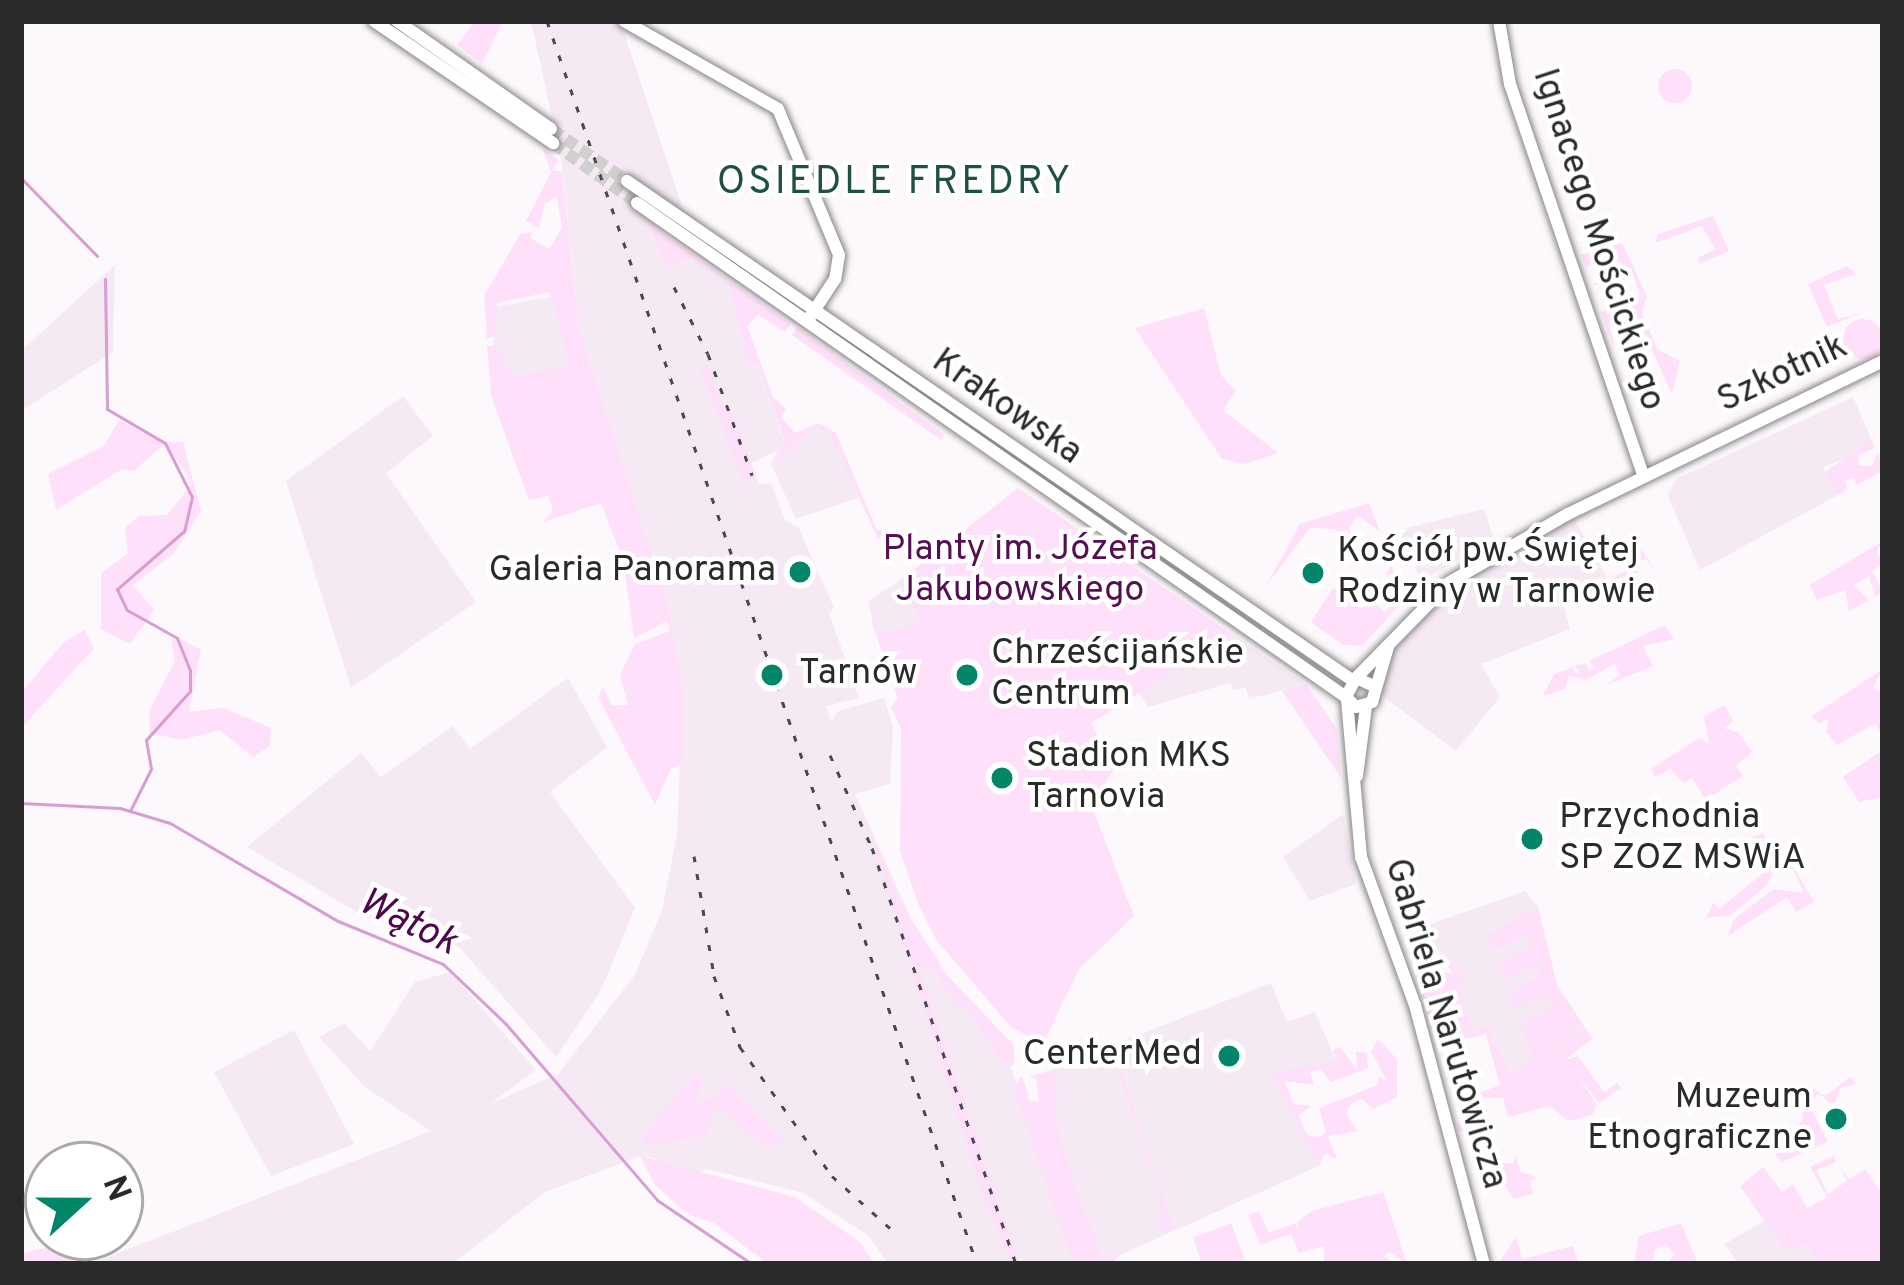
<!DOCTYPE html>
<meta charset="utf-8">
<style>
body{margin:0}
#map{position:relative;width:1904px;height:1285px;overflow:hidden;background:#fcf8fb;font-family:Overpass,sans-serif}
div>[style]{position:absolute}
[style*='--x']{left:calc(var(--x)*1px);top:calc(var(--y)*1px);width:calc(var(--w)*1px);rotate:calc(var(--a)*1deg)}
.built>*{inset:0;background:#f5eaf3}
.green>*{inset:0;background:#ffe0fa}
.round{border-radius:50%}
.stream>*{height:3px;margin:-1.5px;padding:0 1.5px;transform-origin:1.5px;border-radius:1.5px;background:#d99ed1}
.minor-tunnel>*{height:12px;margin-top:-6px;transform-origin:0;background:repeating-linear-gradient(90deg,#d2cfd1 0 12px,transparent 0 18px)}
.roads{filter:drop-shadow(0 0 3px #898588) drop-shadow(0 0 3px #898588)}
.minor>*{height:12px;margin:-6px;padding:0 6px;transform-origin:6px;border-radius:6px;background:#fff}
.rail>*{height:3px;margin-top:-1.5px;transform-origin:0;background:repeating-linear-gradient(90deg,#4a494a 0 6px,transparent 0 18px)}
.dots>*{width:33px;height:33px;translate:-50% -50%;box-sizing:border-box;border:6px solid #fff;border-radius:50%}
span{translate:-50% -50%;white-space:nowrap;text-align:center;line-height:1.15;-webkit-text-stroke:9px #fff;paint-order:stroke}
.street-label{font-size:36px;color:#2b2a2b}
.park-label{font-size:36px;color:#551051}
.poi-label{font-size:36px;color:#2b2a2b}
.left{translate:0 -50%;text-align:left}
.right{translate:-100% -50%;text-align:right}
.neighbourhood-label{font-size:39px;color:#1f5142;letter-spacing:3px}
.water-label{font-size:39px;color:#4e074a;font-style:italic}
.frame{position:absolute;inset:0;border:24px solid #2b2a2b;pointer-events:none}
.north{position:absolute;left:24px;top:1141px;width:120px;height:120px;box-sizing:border-box;background:#fff;border:3px solid #aaa;border-radius:50%;rotate:69deg;font-size:33px;font-weight:700;line-height:48px;text-align:center;color:#2b2a2b}
.north::after{content:'';display:block;margin:auto;width:42px;height:54px;background:#018669;clip-path:polygon(50% 0,100% 100%,50% 72%,0 100%)}
</style>
<div id="map">
<div class="built">
<i style="clip-path:polygon(531px 21px,620px 21px,687px 221px,629px 183px,657px 229px,650px 233px,666px 267px,688px 258px,728px 280px,784px 442px,819px 425px,835px 434px,858px 498px,796px 519px,771px 464px,777px 451px,751px 463px,759px 484px,771px 483px,785px 520px,799px 528px,834px 608px,829px 613px,859px 698px,826px 706px,831px 722px,838px 711px,884px 698px,893px 727px,890px 784px,855px 794px,918px 934px,1011px 1067px,1073px 1264px,888px 1264px,869px 1236px,803px 1193px,707px 1169px,678px 1185px,655px 1158px,641px 1156px,545px 1192px,452px 1264px,90px 1264px,431px 1131px,365px 1087px,319px 1037px,344px 1023px,370px 1051px,415px 982px,450px 972px,536px 1070px,490px 1104px,558px 1074px,635px 975px,662px 910px,677px 834px,683px 687px,668px 603px,579px 328px,561px 158px)"></i>
<i style="clip-path:polygon(115px 265px,113px 352px,21px 411px,21px 351px)"></i>
<i style="clip-path:polygon(555px 296px,572px 368px,492px 384px,494px 307px)"></i>
<i style="clip-path:polygon(403px 396px,433px 436px,386px 473px,476px 602px,351px 688px,286px 481px)"></i>
<i style="clip-path:polygon(1853px 397px,1875px 448px,1823px 467px,1838px 495px,1700px 570px,1668px 496px,1676px 479px)"></i>
<i style="clip-path:polygon(1484px 509px,1494px 540px,1421px 581px,1399px 530px)"></i>
<i style="clip-path:polygon(1572px 515px,1609px 581px,1561px 597px,1570px 629px,1481px 664px,1500px 697px,1456px 751px,1380px 694px,1381px 670px,1428px 601px)"></i>
<i style="clip-path:polygon(904px 578px,923px 625px,876px 636px,868px 601px)"></i>
<i style="clip-path:polygon(1233px 635px,1306px 684px,1249px 699px,1246px 687px,1233px 690px,1230px 683px,1148px 707px,1139px 693px)"></i>
<i style="clip-path:polygon(568px 678px,607px 747px,550px 792px,635px 908px,601px 990px,556px 1057px,459px 947px,365px 917px,247px 847px,361px 753px,381px 777px,453px 726px,470px 749px)"></i>
<i style="clip-path:polygon(1343px 814px,1356px 884px,1310px 901px,1283px 857px)"></i>
<i style="clip-path:polygon(1525px 891px,1538px 907px,1557px 985px,1592px 1038px,1502px 1092px,1486px 1034px,1440px 1044px,1421px 977px,1452px 974px,1425px 926px)"></i>
<i style="clip-path:polygon(1271px 983px,1287px 1022px,1315px 1012px,1337px 1063px,1284px 1081px,1319px 1166px,1104px 1262px,1052px 1132px,1050px 1070px)"></i>
<i style="clip-path:polygon(294px 1030px,354px 1144px,271px 1176px,214px 1072px)"></i>
<i style="clip-path:polygon(1794px 1203px,1829px 1264px,1738px 1264px,1725px 1244px)"></i>
</div>
<div class="green">
<i style="clip-path:polygon(475px 21px,503px 21px,482px 64px,457px 45px)"></i>
<i class="round" style="left:1658px;top:69px;width:34px;height:34px"></i>
<i style="clip-path:polygon(543px 149px,559px 161px,552px 170px,562px 172px,579px 328px,668px 603px,683px 687px,683px 764px,671px 768px,655px 805px,598px 697px,603px 687px,612px 705px,628px 705px,620px 675px,635px 644px,670px 631px,667px 621px,634px 638px,623px 560px,601px 503px,543px 522px,553px 510px,548px 496px,529px 500px,491px 396px,487px 345px,498px 347px,513px 377px,570px 366px,550px 292px,497px 303px,496px 335px,487px 339px,484px 296px,520px 234px,532px 232px,530px 238px,549px 249px,562px 228px,557px 196px,545px 204px,539px 228px,526px 221px,551px 172px)"></i>
<i style="clip-path:polygon(1713px 216px,1729px 251px,1700px 264px,1698px 258px,1715px 249px,1702px 226px,1655px 243px,1658px 234px)"></i>
<i style="clip-path:polygon(657px 229px,791px 324px,785px 332px,758px 315px,747px 326px,773px 397px,786px 409px,781px 417px,795px 433px,819px 423px,836px 433px,876px 529px,888px 531px,878px 539px,829px 432px,814px 427px,776px 462px,784px 440px,757px 363px,748px 365px,728px 281px,688px 258px,667px 268px,649px 230px)"></i>
<i style="clip-path:polygon(1622px 243px,1647px 296px,1642px 312px,1657px 349px,1680px 361px,1672px 394px,1637px 317px,1609px 326px,1616px 353px,1601px 312px,1640px 296px,1639px 289px,1629px 279px,1592px 285px,1616px 272px,1610px 255px,1586px 267px,1581px 255px)"></i>
<i style="clip-path:polygon(1847px 266px,1856px 274px,1824px 285px,1838px 319px,1861px 313px,1827px 327px,1808px 284px)"></i>
<i style="clip-path:polygon(1204px 308px,1221px 375px,1236px 391px,1223px 410px,1278px 453px,1244px 464px,1222px 459px,1135px 328px)"></i>
<i class="round" style="left:1843px;top:319px;width:40px;height:40px"></i>
<i style="clip-path:polygon(797px 327px,945px 435px,941px 440px,792px 335px)"></i>
<i style="clip-path:polygon(707px 363px,725px 411px,733px 413px,756px 478px,743px 482px,700px 370px)"></i>
<i style="clip-path:polygon(119px 420px,165px 442px,183px 442px,201px 511px,174px 553px,133px 586px,154px 610px,130px 644px,101px 629px,101px 574px,128px 553px,125px 528px,139px 516px,167px 515px,191px 485px,186px 473px,165px 443px,134px 471px,122px 469px,56px 510px,48px 474px,104px 446px)"></i>
<i style="clip-path:polygon(1872px 440px,1875px 448px,1858px 455px,1859px 465px,1872px 466px,1878px 452px,1883px 471px,1857px 485px,1853px 477px,1845px 481px,1848px 489px,1838px 495px,1825px 472px)"></i>
<i style="clip-path:polygon(1018px 488px,1233px 635px,1091px 723px,1114px 768px,1092px 807px,1134px 916px,1079px 969px,1043px 1044px,1012px 1028px,937px 941px,919px 906px,900px 851px,901px 729px,891px 707px,898px 699px,872px 622px,875px 614px,878px 634px,921px 623px,903px 578px)"></i>
<i style="clip-path:polygon(1369px 503px,1380px 531px,1358px 516px,1348px 530px,1358px 537px,1348px 546px,1335px 529px,1310px 528px,1266px 586px,1300px 524px)"></i>
<i style="clip-path:polygon(1632px 536px,1654px 568px,1646px 559px,1635px 563px,1637px 573px,1601px 584px,1611px 588px,1603px 597px,1569px 604px,1571px 592px,1625px 572px,1620px 553px,1601px 554px)"></i>
<i style="clip-path:polygon(1883px 541px,1877px 551px,1883px 565px,1872px 570px,1883px 592px,1875px 597px,1869px 576px,1854px 585px,1869px 600px,1849px 611px,1845px 590px,1817px 600px,1810px 585px)"></i>
<i style="clip-path:polygon(1391px 566px,1407px 597px,1362px 646px,1343px 645px,1311px 622px,1333px 588px,1362px 608px,1370px 599px,1385px 612px,1403px 593px,1393px 573px,1385px 576px)"></i>
<i style="clip-path:polygon(1665px 625px,1674px 639px,1643px 646px,1653px 666px,1606px 685px,1620px 675px,1615px 664px,1585px 680px,1569px 676px,1565px 689px,1543px 696px,1554px 674px,1573px 667px,1575px 673px,1581px 674px,1575px 666px,1586px 663px,1589px 670px,1595px 668px,1589px 661px)"></i>
<i style="clip-path:polygon(85px 630px,94px 648px,21px 728px,21px 693px,64px 642px)"></i>
<i style="clip-path:polygon(179px 638px,201px 650px,189px 712px,223px 708px,250px 719px,271px 728px,270px 746px,253px 757px,220px 730px,181px 740px,150px 733px,149px 711px,175px 661px,171px 641px)"></i>
<i style="clip-path:polygon(1883px 669px,1873px 688px,1883px 693px,1883px 735px,1875px 724px,1837px 745px,1826px 732px,1828px 719px,1819px 724px,1812px 716px)"></i>
<i style="clip-path:polygon(1306px 684px,1337px 729px,1341px 778px,1282px 691px)"></i>
<i style="clip-path:polygon(1725px 705px,1733px 721px,1724px 728px,1738px 732px,1752px 752px,1736px 766px,1743px 776px,1708px 798px,1714px 815px,1692px 778px,1684px 783px,1670px 769px,1655px 777px,1651px 769px,1699px 738px,1709px 743px,1704px 716px)"></i>
<i style="clip-path:polygon(1883px 750px,1883px 797px,1859px 802px,1843px 777px)"></i>
<i style="clip-path:polygon(866px 822px,902px 905px,940px 963px,953px 1003px,933px 967px,920px 972px,1020px 1264px,1012px 1264px,982px 1195px)"></i>
<i style="clip-path:polygon(1762px 833px,1780px 860px,1767px 885px,1731px 915px,1706px 918px,1713px 903px,1719px 909px,1767px 870px,1752px 838px)"></i>
<i style="clip-path:polygon(1791px 863px,1814px 902px,1796px 912px,1787px 897px,1728px 936px,1734px 919px,1774px 889px,1804px 893px)"></i>
<i style="clip-path:polygon(1538px 907px,1557px 985px,1584px 1026px,1533px 1060px,1520px 1024px,1552px 1006px,1546px 995px,1516px 1009px,1509px 994px,1541px 975px,1536px 965px,1505px 979px,1499px 964px,1531px 946px,1525px 936px,1494px 950px,1487px 935px)"></i>
<i style="clip-path:polygon(1449px 959px,1466px 979px,1458px 983px,1472px 1032px,1487px 1026px,1510px 1074px,1586px 1029px,1592px 1039px,1565px 1060px,1578px 1056px,1604px 1092px,1617px 1083px,1621px 1088px,1599px 1103px,1578px 1075px,1597px 1105px,1592px 1115px,1568px 1121px,1550px 1106px,1508px 1117px,1503px 1098px,1483px 1098px,1483px 1126px,1476px 1118px,1475px 1128px,1459px 1132px,1457px 1123px,1471px 1119px,1468px 1097px,1500px 1085px,1486px 1034px,1438px 1045px,1414px 970px,1454px 974px)"></i>
<i style="clip-path:polygon(943px 971px,1014px 1045px,1014px 1065px,1005px 1067px,966px 1007px,956px 1007px)"></i>
<i style="clip-path:polygon(1133px 1037px,1115px 1053px,1173px 1226px,1160px 1232px,1160px 1193px,1111px 1052px,1058px 1067px)"></i>
<i style="clip-path:polygon(1378px 1039px,1397px 1059px,1397px 1097px,1373px 1109px,1362px 1099px,1352px 1103px,1346px 1113px,1357px 1131px,1328px 1136px,1337px 1159px,1325px 1153px,1319px 1166px,1272px 1073px,1336px 1061px,1333px 1050px,1340px 1047px,1357px 1070px,1356px 1052px,1367px 1053px,1368px 1068px,1331px 1082px,1320px 1069px,1310px 1072px,1314px 1085px,1284px 1081px,1294px 1104px,1311px 1106px,1299px 1116px,1307px 1135px,1319px 1137px,1326px 1133px,1319px 1108px,1378px 1085px,1379px 1076px,1387px 1082px,1371px 1051px)"></i>
<i style="clip-path:polygon(1052px 1070px,1068px 1099px,1054px 1080px,1055px 1120px,1078px 1195px,1103px 1259px,1121px 1253px,1112px 1264px,1073px 1264px,1013px 1088px,1022px 1076px,1030px 1101px,1039px 1102px,1036px 1078px,1028px 1077px)"></i>
<i style="clip-path:polygon(695px 1072px,703px 1078px,697px 1102px,716px 1097px,725px 1083px,785px 1141px,766px 1147px,716px 1107px,706px 1136px,645px 1146px,642px 1137px)"></i>
<i style="clip-path:polygon(1850px 1077px,1857px 1084px,1840px 1088px,1834px 1107px,1819px 1093px,1809px 1104px,1828px 1142px,1782px 1162px,1776px 1155px,1803px 1119px,1800px 1099px,1811px 1087px,1825px 1096px)"></i>
<i style="clip-path:polygon(640px 1156px,795px 1197px,860px 1242px,874px 1264px,768px 1264px,714px 1223px,689px 1215px,655px 1185px)"></i>
<i style="clip-path:polygon(1516px 1156px,1520px 1171px,1537px 1178px,1530px 1181px,1533px 1194px,1514px 1199px,1489px 1163px,1513px 1163px)"></i>
<i style="clip-path:polygon(1833px 1156px,1836px 1162px,1816px 1170px,1828px 1194px,1847px 1181px,1840px 1166px,1849px 1179px,1865px 1169px,1883px 1195px,1883px 1264px,1820px 1264px,1807px 1245px,1783px 1248px,1740px 1186px,1763px 1167px,1782px 1192px,1793px 1184px,1807px 1208px,1827px 1197px,1810px 1167px)"></i>
<i style="clip-path:polygon(1383px 1192px,1407px 1264px,1389px 1252px,1383px 1256px,1395px 1264px,1324px 1264px,1324px 1246px,1299px 1253px,1291px 1234px,1260px 1245px,1248px 1215px,1259px 1211px,1269px 1233px,1295px 1223px,1299px 1233px,1297px 1222px,1312px 1211px)"></i>
<i style="clip-path:polygon(1231px 1223px,1245px 1260px,1202px 1264px,1193px 1238px)"></i>
<i style="clip-path:polygon(1681px 1223px,1698px 1264px,1667px 1264px,1674px 1254px,1666px 1244px,1654px 1250px,1654px 1260px,1634px 1264px,1639px 1236px)"></i>
<i style="clip-path:polygon(1516px 1237px,1522px 1259px,1573px 1246px,1579px 1264px,1498px 1264px)"></i>
<i style="clip-path:polygon(67px 1242px,81px 1246px,84px 1262px,21px 1264px,21px 1254px)"></i>
</div>
<div class="stream">
<i style="--x:21;--y:178;--w:109;--a:45.7"></i>
<i style="--x:105;--y:279;--w:130;--a:89.1"></i>
<i style="--x:107;--y:409;--w:67;--a:30.4"></i>
<i style="--x:165;--y:443;--w:60;--a:63.4"></i>
<i style="--x:192;--y:497;--w:35;--a:103"></i>
<i style="--x:184;--y:531;--w:89;--a:139.1"></i>
<i style="--x:117;--y:589;--w:23;--a:65"></i>
<i style="--x:127;--y:610;--w:57;--a:29.2"></i>
<i style="--x:177;--y:638;--w:35;--a:68"></i>
<i style="--x:190;--y:670;--w:21;--a:90"></i>
<i style="--x:190;--y:691;--w:66;--a:131.9"></i>
<i style="--x:146;--y:740;--w:29;--a:80"></i>
<i style="--x:151;--y:769;--w:45;--a:116.6"></i>
<i style="--x:21;--y:803;--w:99;--a:2.9"></i>
<i style="--x:120;--y:808;--w:52;--a:16.7"></i>
<i style="--x:170;--y:823;--w:194;--a:30.3"></i>
<i style="--x:338;--y:921;--w:113;--a:22.3"></i>
<i style="--x:443;--y:964;--w:86;--a:43.6"></i>
<i style="--x:505;--y:1023;--w:233;--a:49.3"></i>
<i style="--x:657;--y:1200;--w:115;--a:34"></i>
</div>
<div class="minor-tunnel">
<i style="--x:551;--y:129;--w:92;--a:34.4"></i>
<i style="--x:553;--y:143;--w:103;--a:35.5"></i>
</div>
<div class="roads">
<div class="minor">
<i style="--x:374;--y:21;--w:217;--a:34.3"></i>
<i style="--x:397;--y:21;--w:188;--a:35"></i>
<i style="--x:624;--y:21;--w:177;--a:29.7"></i>
<i style="--x:778;--y:109;--w:158;--a:67.3"></i>
<i style="--x:839;--y:255;--w:24;--a:99"></i>
<i style="--x:835;--y:279;--w:45;--a:123.3"></i>
<i style="--x:1499;--y:21;--w:64;--a:80.1"></i>
<i style="--x:1510;--y:84;--w:413;--a:71.2"></i>
<i style="--x:627;--y:181;--w:880;--a:34.54"></i>
<i style="--x:637;--y:203;--w:864;--a:34.87"></i>
<i style="--x:1356;--y:678;--w:134;--a:-45.6"></i>
<i style="--x:1450;--y:582;--w:136;--a:-30"></i>
<i style="--x:1568;--y:514;--w:350;--a:-25.9"></i>
<i style="--x:1374;--y:686;--w:20;--a:-156"></i>
<i style="--x:1356;--y:678;--w:21;--a:118"></i>
<i style="--x:1346;--y:697;--w:14;--a:45"></i>
<i style="--x:1356;--y:707;--w:17;--a:-17"></i>
<i style="--x:1372;--y:702;--w:57;--a:-73.8"></i>
<i style="--x:1347;--y:700;--w:158;--a:84.9"></i>
<i style="--x:1361;--y:857;--w:158;--a:70"></i>
<i style="--x:1415;--y:1005;--w:268;--a:75.1"></i>
<i style="--x:1357;--y:776;--w:70;--a:-82.6"></i>
</div>
</div>
<div class="rail">
<i style="--x:547;--y:21;--w:1315;--a:70.92"></i>
<i style="--x:674;--y:287;--w:75;--a:63.1"></i>
<i style="--x:708;--y:354;--w:129;--a:70"></i>
<i style="--x:830;--y:755;--w:102;--a:65.7"></i>
<i style="--x:872;--y:848;--w:440;--a:70.9"></i>
<i style="--x:694;--y:856;--w:122;--a:80.5"></i>
<i style="--x:714;--y:976;--w:76;--a:69.9"></i>
<i style="--x:740;--y:1047;--w:158;--a:54.5"></i>
<i style="--x:832;--y:1176;--w:78;--a:41.9"></i>
</div>
<div class="dots">
<i style="left:800px;top:572px;background:#018669"></i>
<i style="left:1313px;top:573px;background:#018669"></i>
<i style="left:772px;top:675px;background:#018669"></i>
<i style="left:967px;top:675px;background:#018669"></i>
<i style="left:1002px;top:778px;background:#018669"></i>
<i style="left:1532px;top:839px;background:#018669"></i>
<i style="left:1229px;top:1056px;background:#018669"></i>
<i style="left:1836px;top:1119px;background:#018669"></i>
</div>
<div class="street-label">
<span style="left:1597px;top:240px;rotate:72deg">Ignacego Mościckiego</span>
<span style="left:1783px;top:375px;rotate:-25deg">Szkotnik</span>
<span style="left:1006px;top:408px;rotate:35deg">Krakowska</span>
<span style="left:1444px;top:1024px;rotate:73deg">Gabriela Narutowicza</span>
</div>
<div class="park-label">
<span style="left:1020px;top:571px">Planty im. Józefa<br>Jakubowskiego</span>
</div>
<div class="poi-label">
<span class="left" style="left:1337px;top:573px">Kościół pw. Świętej<br>Rodziny w Tarnowie</span>
<span class="right" style="left:776px;top:572px">Galeria Panorama</span>
<span class="left" style="left:991px;top:675px">Chrześcijańskie<br>Centrum</span>
<span class="left" style="left:799px;top:675px">Tarnów</span>
<span class="left" style="left:1026px;top:778px">Stadion MKS<br>Tarnovia</span>
<span class="left" style="left:1559px;top:839px">Przychodnia<br>SP ZOZ MSWiA</span>
<span class="right" style="left:1202px;top:1056px">CenterMed</span>
<span class="right" style="left:1812px;top:1119px">Muzeum<br>Etnograficzne</span>
</div>
<div class="neighbourhood-label">
<span style="left:895px;top:184px">OSIEDLE FREDRY</span>
</div>
<div class="water-label">
<span style="left:407px;top:924px;rotate:26deg">Wątok</span>
</div>
<div class="frame"></div>
<div class="north">N</div>
</div>
